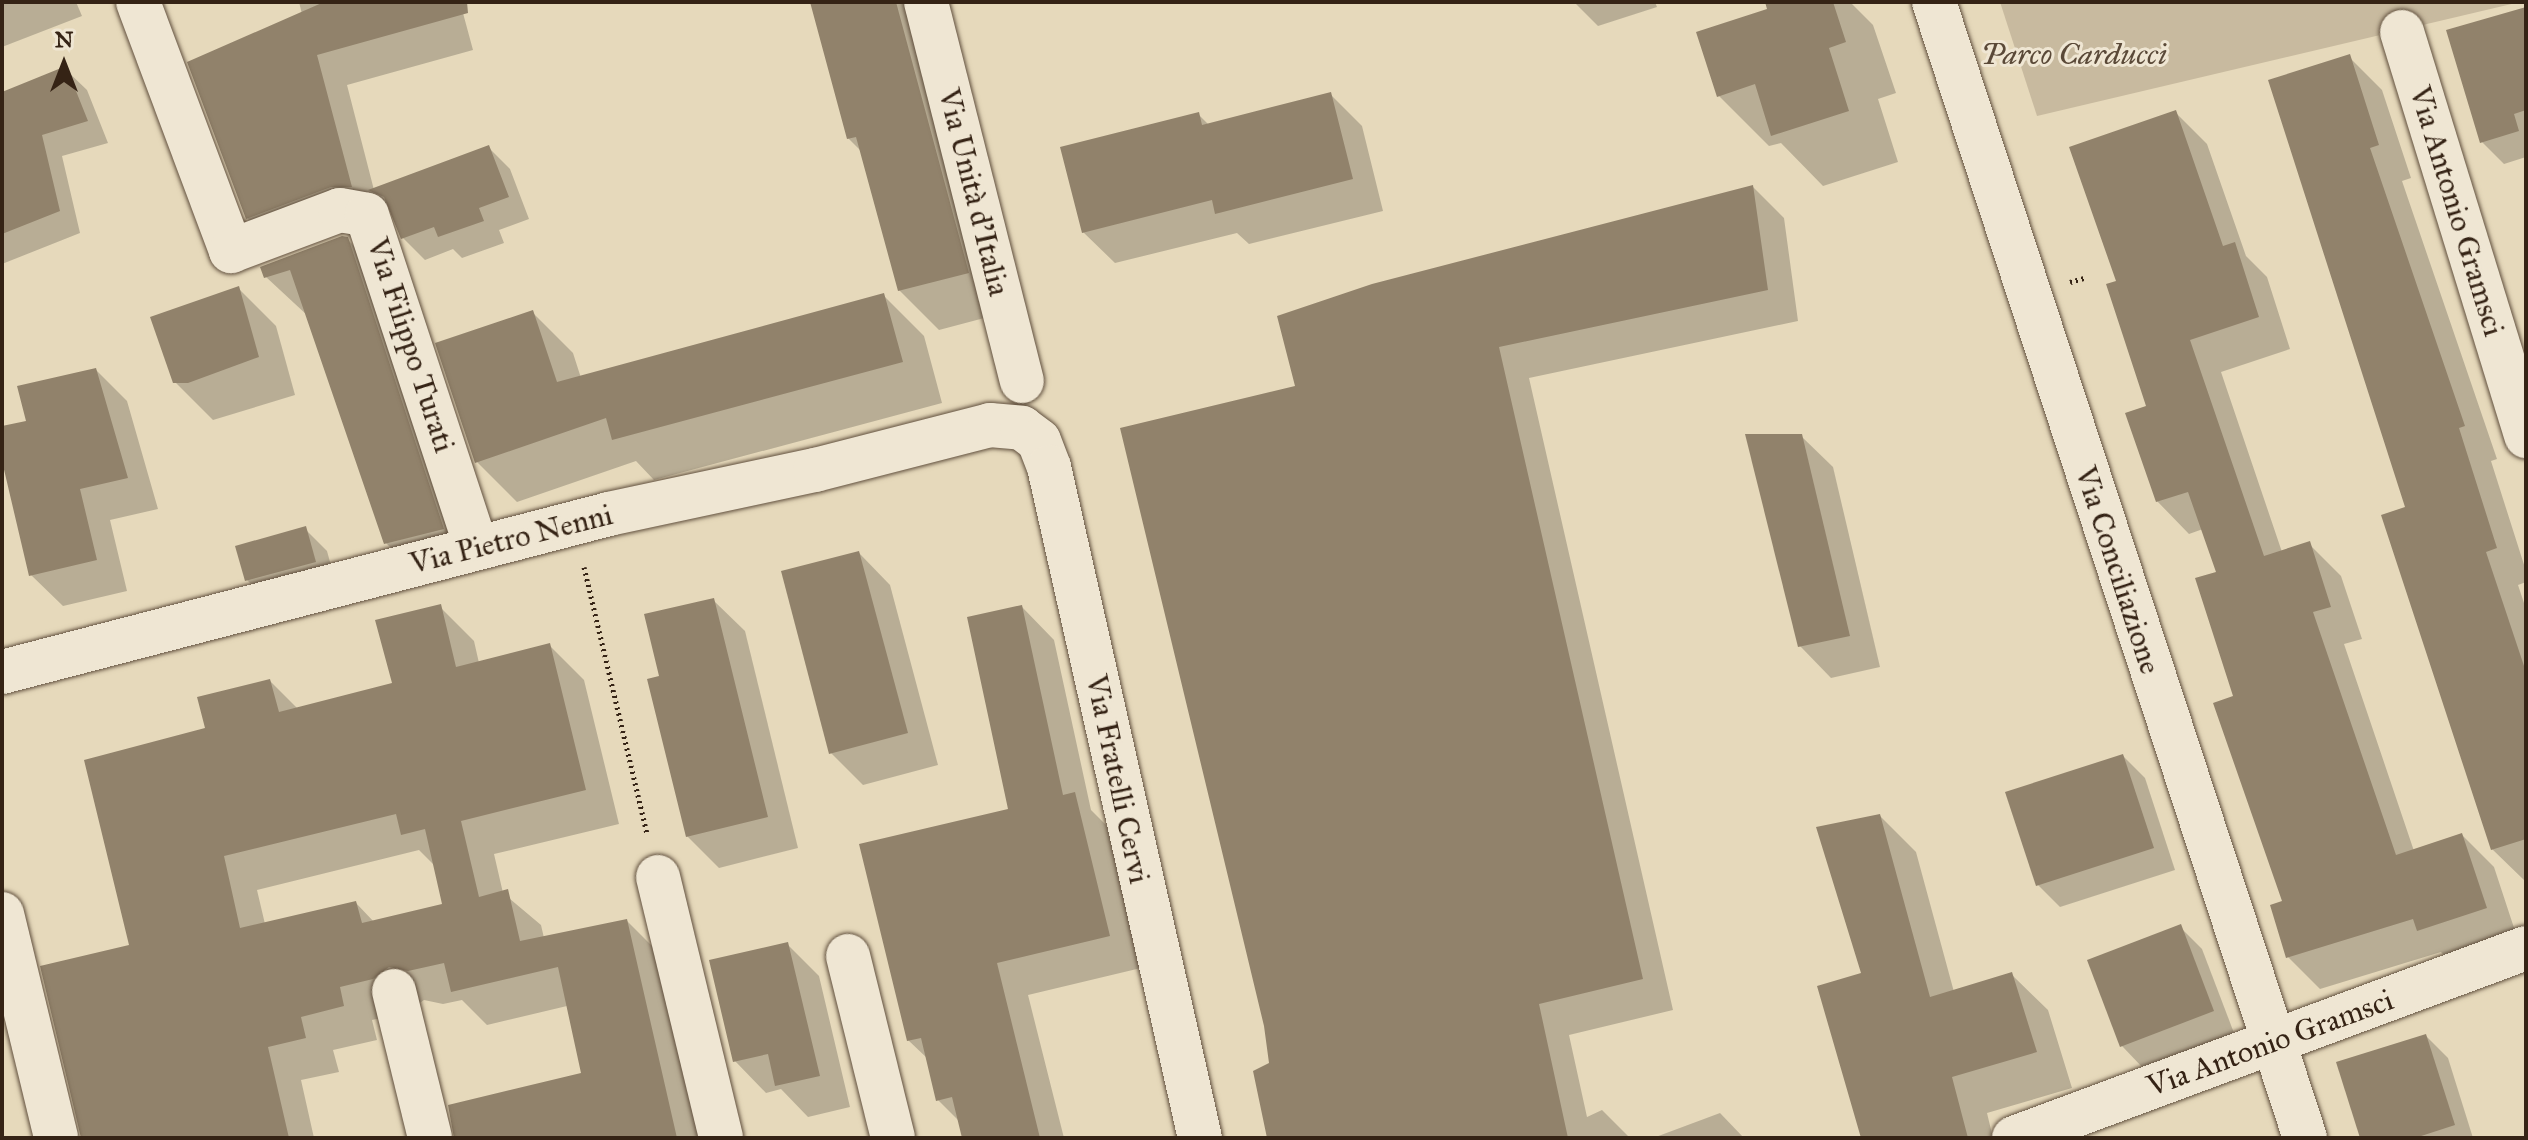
<!DOCTYPE html>
<meta charset="utf-8">
<style>
body{margin:0}
#map{position:relative;width:2528px;height:1140px;overflow:hidden;background:#e6d9bb;font-family:"IM FELL Great Primer",serif}
div>[style]{position:absolute}
[style*='--x']{left:calc(var(--x)*1px);top:calc(var(--y)*1px);width:calc(var(--w)*1px);rotate:calc(var(--a)*1deg)}
.green>*{inset:0;background:#c8ba9f}
.shadow>*{inset:0;background:#0003}
.building>*{inset:0;background:#91826b}
.path>*{height:5px;margin-top:-2.5px;transform-origin:0;background:repeating-linear-gradient(90deg,#352315 0 2px,transparent 0 6px)}
.roads{filter:drop-shadow(0 0 2px #61503e) drop-shadow(0 0 2px #61503e)}
.minor>*{height:44px;margin:-22px;padding:0 22px;transform-origin:22px;border-radius:22px;background:#efe6d3}
span{translate:-50% -50%;white-space:nowrap;text-align:center;line-height:1.15;-webkit-text-stroke:6px #efe6d3;paint-order:stroke}
.park-label{font-size:30px;color:#5a4938;font-style:italic}
.street-label{font-size:30px;color:#352315}
.frame{position:absolute;inset:0;border:4px solid #352315;pointer-events:none}
.north{position:absolute;left:24px;top:24px;width:80px;height:80px;-webkit-text-stroke:6px #efe6d3;paint-order:stroke;rotate:0deg;font-size:22px;font-weight:700;line-height:32px;text-align:center;color:#352315}
.north::after{content:'';display:block;margin:auto;width:28px;height:36px;background:#352315;clip-path:polygon(50% 0,100% 100%,50% 72%,0 100%)}
</style>
<div id="map">
<div class="green">
<i style="clip-path:polygon(2000px 2px,2520px 2px,2037px 116px)"></i>
</div>
<div class="shadow">
<i style="clip-path:polygon(2px 2px,76px 2px,82px 16px,2px 47px)"></i>
<i style="clip-path:polygon(299px 2px,460px 2px,473px 50px,347px 85px,374px 190px,488px 147px,510px 169px,529px 219px,499px 230px,504px 243px,462px 258px,453px 249px,425px 260px,403px 238px,392px 210px,376px 194px,382px 217px,278px 248px,247px 218px,302px 14px)"></i>
<i style="clip-path:polygon(812px 2px,924px 2px,1007px 312px,939px 330px,899px 290px,862px 152px,848px 138px)"></i>
<i style="clip-path:polygon(1574px 2px,1655px 2px,1657px 7px,1598px 26px)"></i>
<i style="clip-path:polygon(1767px 2px,1850px 2px,1873px 25px,1896px 93px,1878px 99px,1898px 162px,1823px 186px,1781px 143px,1769px 146px,1719px 96px,1770px 10px)"></i>
<i style="clip-path:polygon(2526px 8px,2526px 157px,2504px 164px,2482px 142px)"></i>
<i style="clip-path:polygon(2349px 57px,2382px 90px,2411px 178px,2402px 181px,2497px 459px,2491px 461px,2526px 571px,2526px 582px,2518px 585px,2526px 609px,2526px 882px,2492px 849px,2407px 509px)"></i>
<i style="clip-path:polygon(65px 69px,87px 90px,108px 143px,62px 156px,80px 233px,2px 264px,2px 94px)"></i>
<i style="clip-path:polygon(1330px 94px,1362px 126px,1383px 211px,1249px 244px,1237px 233px,1115px 263px,1083px 232px,1198px 114px,1209px 125px)"></i>
<i style="clip-path:polygon(2175px 112px,2207px 144px,2246px 256px,2267px 277px,2290px 349px,2221px 372px,2282px 552px,2309px 544px,2341px 576px,2362px 639px,2344px 644px,2414px 851px,2462px 835px,2494px 867px,2518px 940px,2451px 962px,2441px 952px,2320px 989px,2288px 957px,2284px 902px,2235px 697px,2218px 573px,2203px 529px,2189px 534px,2157px 501px,2148px 407px,2118px 282px)"></i>
<i style="clip-path:polygon(1753px 187px,1784px 218px,1798px 321px,1529px 378px,1673px 1010px,1569px 1035px,1587px 1117px,1602px 1110px,1630px 1138px,1269px 1138px,1297px 388px)"></i>
<i style="clip-path:polygon(347px 239px,387px 279px,482px 569px,426px 583px,386px 543px,308px 316px,266px 277px)"></i>
<i style="clip-path:polygon(239px 289px,276px 326px,295px 395px,213px 420px,175px 382px)"></i>
<i style="clip-path:polygon(884px 296px,924px 336px,942px 403px,654px 480px,636px 461px,517px 502px,477px 462px,532px 312px,573px 353px,581px 378px)"></i>
<i style="clip-path:polygon(96px 370px,127px 401px,158px 509px,110px 520px,127px 591px,63px 606px,31px 575px,2px 453px,2px 428px,28px 422px)"></i>
<i style="clip-path:polygon(1801px 436px,1833px 467px,1880px 667px,1831px 678px,1800px 646px)"></i>
<i style="clip-path:polygon(305px 529px,327px 551px,336px 584px,269px 602px,247px 580px)"></i>
<i style="clip-path:polygon(859px 553px,890px 585px,938px 765px,863px 785px,831px 753px)"></i>
<i style="clip-path:polygon(713px 600px,745px 631px,798px 848px,719px 868px,687px 836px,662px 678px)"></i>
<i style="clip-path:polygon(evenodd,440px 607px,474px 641px,479px 663px,550px 646px,584px 680px,619px 824px,494px 854px,503px 893px,541px 925px,544px 938px,627px 921px,661px 955px,702px 1138px,455px 1138px,583px 1074px,567px 1006px,487px 1025px,462px 1000px,443px 1004px,424px 1000px,407px 1012px,372px 1020px,377px 1040px,333px 1050px,339px 1072px,301px 1080px,314px 1138px,83px 1138px,131px 947px,207px 730px,270px 681px,298px 709px,394px 684px,440px 607px,419px 850px,436px 867px,444px 906px,374px 922px,356px 903px,265px 924px,257px 890px,419px 850px)"></i>
<i style="clip-path:polygon(1022px 607px,1054px 640px,1091px 810px,1107px 826px,1141px 968px,1028px 995px,1064px 1138px,964px 1138px,960px 1122px,938px 1100px,928px 1059px,908px 1040px,1011px 810px)"></i>
<i style="clip-path:polygon(2123px 756px,2145px 778px,2175px 870px,2060px 907px,2038px 885px)"></i>
<i style="clip-path:polygon(1880px 816px,1916px 852px,1954px 992px,2011px 974px,2048px 1010px,2072px 1088px,1987px 1113px,1993px 1138px,1863px 1138px,1864px 974px)"></i>
<i style="clip-path:polygon(2180px 927px,2202px 949px,2234px 1033px,2143px 1068px,2122px 1046px)"></i>
<i style="clip-path:polygon(788px 945px,819px 976px,850px 1107px,808px 1117px,781px 1089px,766px 1093px,735px 1061px)"></i>
<i style="clip-path:polygon(2426px 1036px,2448px 1058px,2473px 1138px,2362px 1138px)"></i>
<i style="clip-path:polygon(1720px 1113px,1744px 1138px,1653px 1138px)"></i>
</div>
<div class="building">
<i style="clip-path:polygon(324px 2px,467px 2px,468px 13px,317px 55px,352px 187px,331px 187px,246px 219px,187px 62px)"></i>
<i style="clip-path:polygon(810px 2px,896px 2px,969px 273px,898px 291px,856px 137px,847px 139px)"></i>
<i style="clip-path:polygon(1765px 2px,1833px 2px,1846px 42px,1829px 48px,1849px 111px,1771px 136px,1755px 84px,1717px 97px,1696px 32px,1767px 9px)"></i>
<i style="clip-path:polygon(2526px 7px,2526px 110px,2514px 114px,2519px 131px,2480px 143px,2446px 30px)"></i>
<i style="clip-path:polygon(2350px 54px,2379px 145px,2370px 148px,2465px 426px,2459px 428px,2497px 548px,2486px 552px,2526px 672px,2526px 839px,2491px 850px,2381px 515px,2405px 507px,2268px 80px)"></i>
<i style="clip-path:polygon(66px 66px,88px 121px,42px 135px,60px 211px,2px 234px,2px 92px)"></i>
<i style="clip-path:polygon(1331px 92px,1353px 179px,1215px 214px,1212px 200px,1082px 233px,1060px 147px,1199px 112px,1202px 125px)"></i>
<i style="clip-path:polygon(2176px 110px,2223px 246px,2235px 242px,2259px 317px,2190px 340px,2264px 556px,2310px 541px,2331px 607px,2313px 612px,2396px 855px,2462px 833px,2487px 908px,2417px 931px,2413px 919px,2286px 958px,2270px 905px,2282px 901px,2213px 703px,2233px 696px,2195px 578px,2216px 572px,2188px 492px,2156px 502px,2125px 413px,2146px 406px,2106px 284px,2116px 281px,2069px 147px)"></i>
<i style="clip-path:polygon(489px 145px,509px 197px,479px 208px,484px 221px,438px 237px,434px 227px,401px 239px,384px 197px,368px 190px)"></i>
<i style="clip-path:polygon(1753px 185px,1768px 290px,1499px 347px,1643px 979px,1539px 1004px,1568px 1138px,1267px 1138px,1253px 1071px,1269px 1063px,1264px 1026px,1120px 428px,1295px 386px,1277px 316px,1372px 284px)"></i>
<i style="clip-path:polygon(342px 236px,348px 237px,444px 529px,384px 544px,290px 270px,264px 278px,260px 267px)"></i>
<i style="clip-path:polygon(239px 286px,259px 357px,188px 383px,173px 383px,150px 317px)"></i>
<i style="clip-path:polygon(884px 293px,903px 362px,612px 440px,606px 418px,475px 463px,435px 343px,533px 310px,557px 382px)"></i>
<i style="clip-path:polygon(96px 368px,128px 478px,80px 489px,97px 560px,29px 576px,2px 461px,2px 426px,26px 421px,17px 386px)"></i>
<i style="clip-path:polygon(1745px 434px,1802px 434px,1850px 636px,1798px 647px)"></i>
<i style="clip-path:polygon(306px 526px,316px 562px,245px 581px,235px 546px)"></i>
<i style="clip-path:polygon(859px 551px,908px 733px,829px 754px,781px 571px)"></i>
<i style="clip-path:polygon(714px 598px,768px 817px,686px 837px,647px 679px,659px 676px,644px 614px)"></i>
<i style="clip-path:polygon(evenodd,441px 604px,456px 667px,550px 643px,586px 790px,461px 821px,479px 897px,508px 889px,520px 941px,627px 919px,677px 1138px,454px 1138px,448px 1105px,581px 1073px,558px 967px,451px 992px,444px 963px,408px 971px,389px 967px,373px 979px,340px 987px,344px 1006px,301px 1017px,306px 1038px,268px 1047px,289px 1138px,81px 1138px,40px 966px,129px 945px,84px 760px,205px 728px,197px 697px,270px 679px,279px 712px,392px 683px,375px 620px,441px 604px,396px 814px,401px 835px,425px 829px,442px 904px,362px 923px,356px 901px,240px 928px,224px 856px,396px 814px)"></i>
<i style="clip-path:polygon(1022px 605px,1063px 795px,1075px 792px,1110px 936px,997px 963px,1040px 1138px,962px 1138px,952px 1097px,936px 1101px,921px 1038px,907px 1041px,859px 844px,1008px 809px,967px 617px)"></i>
<i style="clip-path:polygon(2123px 754px,2154px 848px,2036px 886px,2005px 792px)"></i>
<i style="clip-path:polygon(1880px 814px,1930px 997px,2012px 972px,2037px 1052px,1952px 1077px,1968px 1138px,1861px 1138px,1817px 986px,1861px 973px,1816px 827px)"></i>
<i style="clip-path:polygon(2181px 924px,2214px 1011px,2120px 1047px,2087px 960px)"></i>
<i style="clip-path:polygon(788px 942px,820px 1076px,775px 1086px,768px 1054px,733px 1062px,709px 960px)"></i>
<i style="clip-path:polygon(2426px 1034px,2455px 1125px,2415px 1138px,2360px 1138px,2336px 1062px)"></i>
</div>
<div class="path">
<i style="--x:2070;--y:282;--w:15;--a:-16"></i>
<i style="--x:584;--y:567;--w:273;--a:76.7"></i>
</div>
<div class="roads">
<div class="minor">
<i style="--x:138;--y:2;--w:266;--a:69.5"></i>
<i style="--x:231;--y:251;--w:116;--a:-20.6"></i>
<i style="--x:340;--y:210;--w:27;--a:10"></i>
<i style="--x:367;--y:215;--w:348;--a:71.8"></i>
<i style="--x:926;--y:2;--w:391;--a:75.8"></i>
<i style="--x:1934;--y:2;--w:1195;--a:71.91"></i>
<i style="--x:2402;--y:32;--w:423;--a:72.9"></i>
<i style="--x:2;--y:672;--w:627;--a:-14.59"></i>
<i style="--x:609;--y:514;--w:211;--a:-12.1"></i>
<i style="--x:815;--y:470;--w:181;--a:-14.4"></i>
<i style="--x:990;--y:425;--w:32;--a:5"></i>
<i style="--x:1022;--y:428;--w:21;--a:37"></i>
<i style="--x:1039;--y:441;--w:28;--a:69"></i>
<i style="--x:1049;--y:467;--w:688;--a:77.32"></i>
<i style="--x:658;--y:877;--w:268;--a:76.4"></i>
<i style="--x:2;--y:914;--w:230;--a:76.4"></i>
<i style="--x:848;--y:956;--w:187;--a:76.1"></i>
<i style="--x:394;--y:991;--w:151;--a:76.2"></i>
<i style="--x:2014;--y:1138;--w:546;--a:-20.36"></i>
</div>
</div>
<div class="park-label">
<span style="left:2074px;top:54px">Parco Carducci</span>
</div>
<div class="street-label">
<span style="left:974px;top:192px;rotate:76deg">Via Unità d'Italia</span>
<span style="left:2457px;top:211px;rotate:73deg">Via Antonio Gramsci</span>
<span style="left:411px;top:345px;rotate:72deg">Via Filippo Turati</span>
<span style="left:511px;top:539px;rotate:-14deg">Via Pietro Nenni</span>
<span style="left:2118px;top:570px;rotate:72deg">Via Conciliazione</span>
<span style="left:1118px;top:779px;rotate:78deg">Via Fratelli Cervi</span>
<span style="left:2270px;top:1043px;rotate:-20deg">Via Antonio Gramsci</span>
</div>
<div class="frame"></div>
<div class="north">N</div>
</div>
